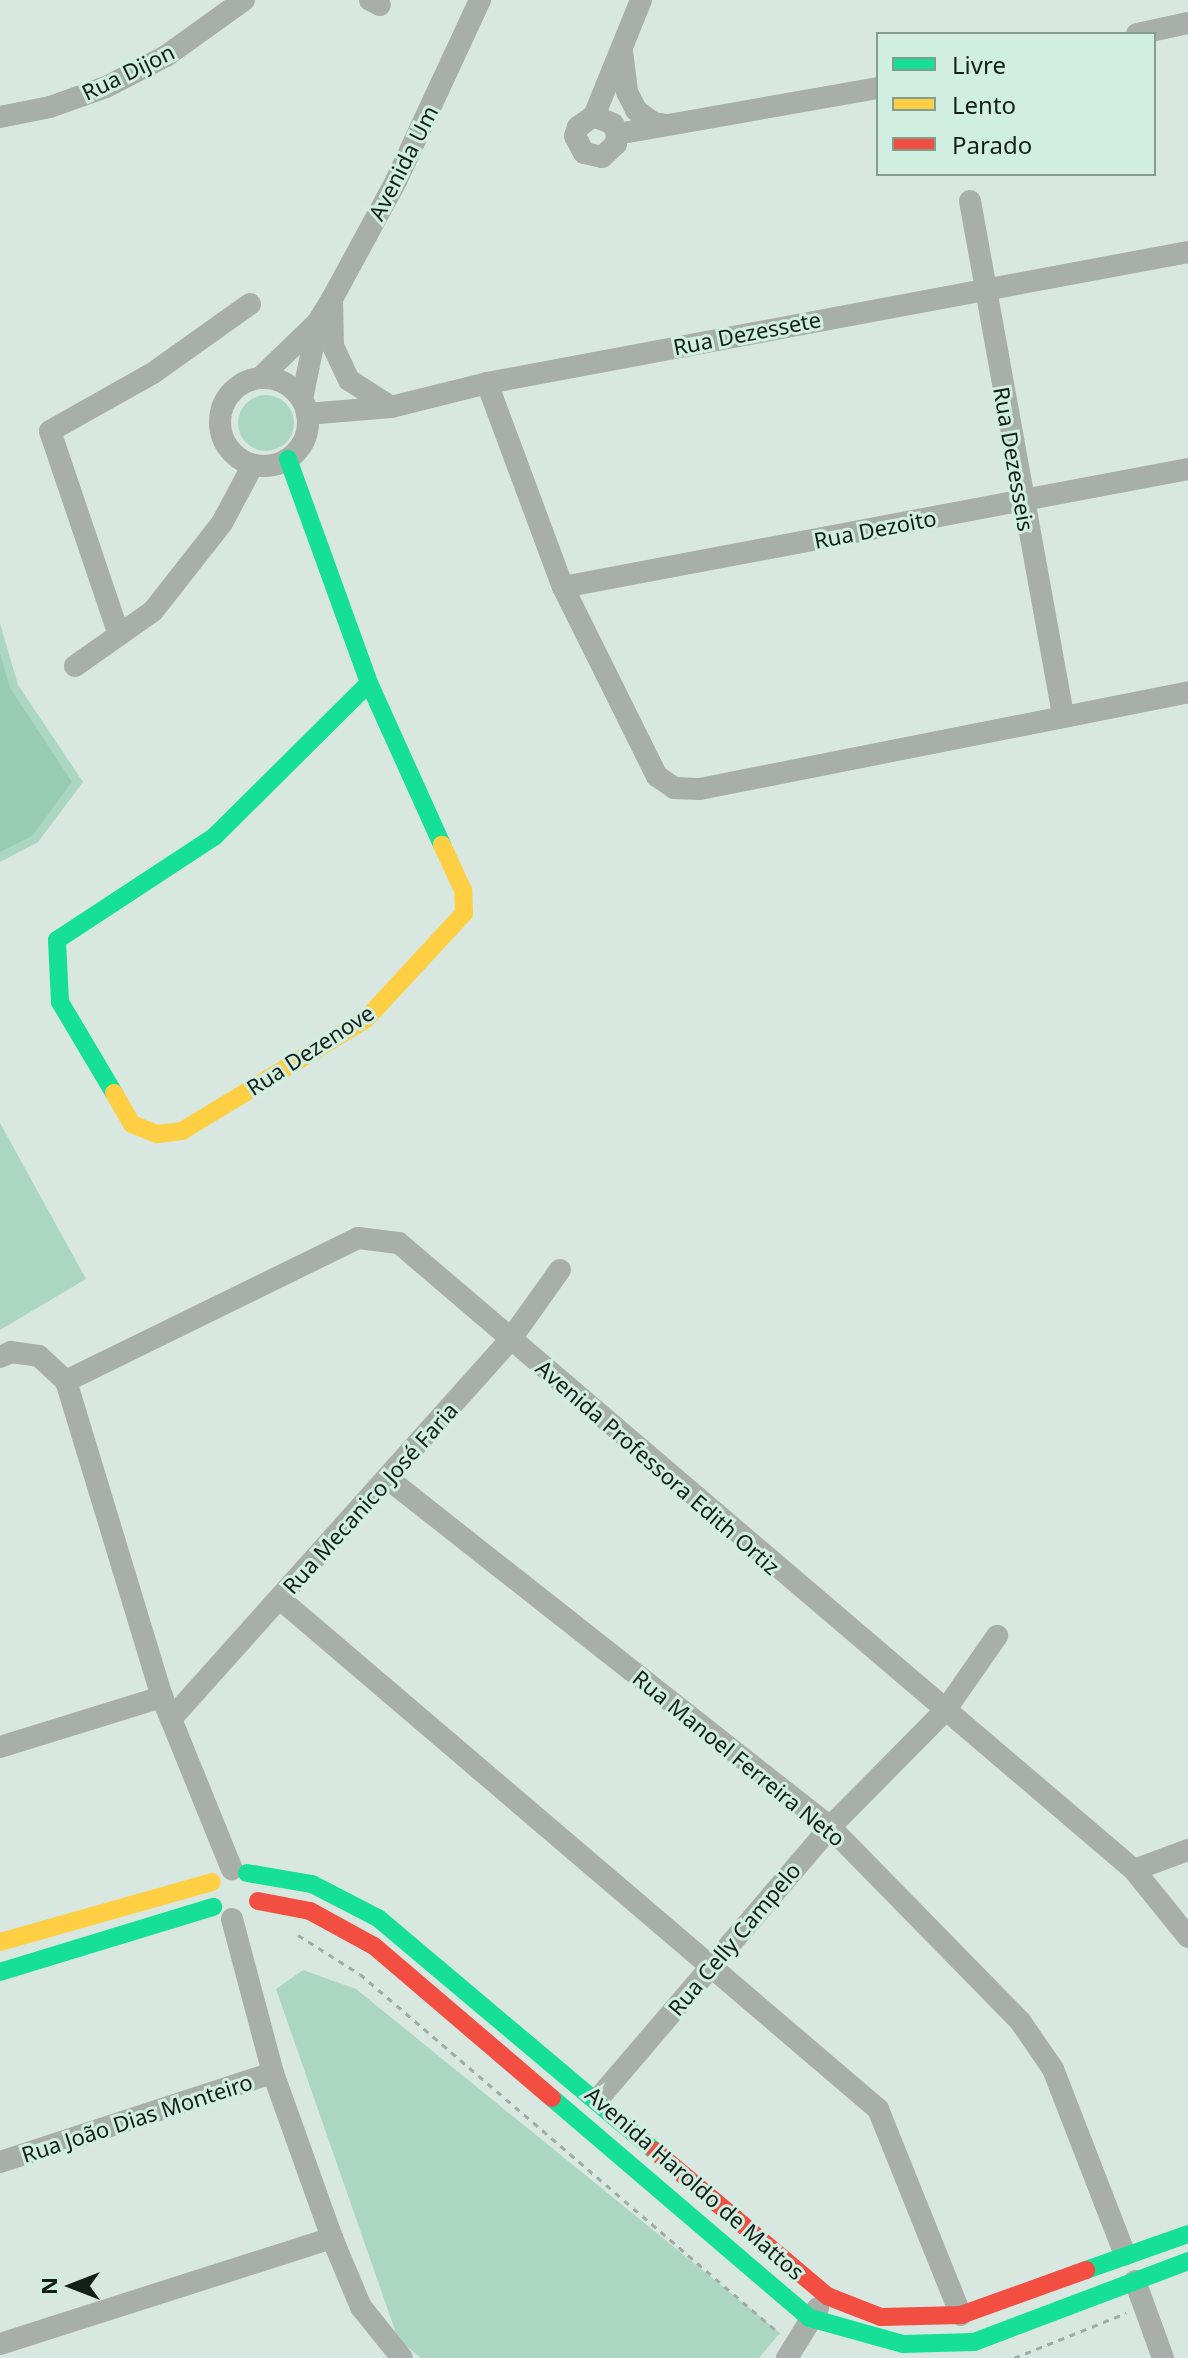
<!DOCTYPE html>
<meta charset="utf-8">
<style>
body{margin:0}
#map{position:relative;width:1188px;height:2358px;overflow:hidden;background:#d8e8e0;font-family:"Noto Sans",sans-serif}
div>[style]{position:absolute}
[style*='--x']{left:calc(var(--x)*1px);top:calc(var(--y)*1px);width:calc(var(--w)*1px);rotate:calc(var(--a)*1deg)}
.green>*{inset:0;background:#abd6c2}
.round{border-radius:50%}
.forest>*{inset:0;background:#97cbb4}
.path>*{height:3px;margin-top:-1.5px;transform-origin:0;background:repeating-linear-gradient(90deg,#a3aaa6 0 6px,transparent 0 12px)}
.street>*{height:22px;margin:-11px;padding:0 11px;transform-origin:11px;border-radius:11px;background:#a8afab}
.street>.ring{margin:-11px;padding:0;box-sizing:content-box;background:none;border:22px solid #a8afab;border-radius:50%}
.fast>*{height:18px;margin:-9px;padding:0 9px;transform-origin:9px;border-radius:9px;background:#16e098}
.slow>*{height:18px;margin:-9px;padding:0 9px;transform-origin:9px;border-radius:9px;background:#ffcf43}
.jam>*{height:18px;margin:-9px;padding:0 9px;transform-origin:9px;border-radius:9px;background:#f24e42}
span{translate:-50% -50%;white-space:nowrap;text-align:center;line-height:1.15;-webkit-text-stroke:6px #d1efe0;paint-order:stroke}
.street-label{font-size:22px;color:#141f1a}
.legend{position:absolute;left:876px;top:32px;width:280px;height:144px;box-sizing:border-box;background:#d1efe0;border:2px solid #859c91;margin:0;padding:10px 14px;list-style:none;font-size:24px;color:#141f1a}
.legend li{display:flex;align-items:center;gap:16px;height:40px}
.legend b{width:40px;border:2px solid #859c91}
.north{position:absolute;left:32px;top:2246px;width:80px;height:80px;-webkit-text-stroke:6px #d1efe0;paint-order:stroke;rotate:270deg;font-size:22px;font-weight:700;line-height:32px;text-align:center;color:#141f1a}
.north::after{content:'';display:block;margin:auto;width:28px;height:36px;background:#141f1a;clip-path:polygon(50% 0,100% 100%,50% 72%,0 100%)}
</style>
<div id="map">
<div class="green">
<i class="round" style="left:238px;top:395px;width:56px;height:56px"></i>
<i style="clip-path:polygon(0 623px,18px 685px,83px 782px,38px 842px,0 862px)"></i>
<i style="clip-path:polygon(0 1123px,86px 1279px,0 1330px)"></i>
<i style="clip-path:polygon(303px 1970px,356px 1989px,780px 2333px,759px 2358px,421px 2358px,398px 2339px,276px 1989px)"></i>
</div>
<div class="forest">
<i style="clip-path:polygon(0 654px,10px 688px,72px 782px,32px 836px,0 852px)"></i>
</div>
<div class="path">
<i style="--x:298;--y:1935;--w:73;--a:32.2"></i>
<i style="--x:360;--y:1974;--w:552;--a:40.59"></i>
<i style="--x:1014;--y:2358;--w:121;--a:-21.9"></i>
</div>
<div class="street">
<i style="--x:370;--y:0;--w:11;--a:27"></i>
<i style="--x:1137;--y:34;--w:52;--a:-12.2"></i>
<i style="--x:622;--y:51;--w:41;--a:83"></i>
<i style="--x:627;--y:92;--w:20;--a:63"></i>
<i style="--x:636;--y:110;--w:21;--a:37"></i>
<i style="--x:653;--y:123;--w:15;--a:8"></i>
<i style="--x:594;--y:116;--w:21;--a:23"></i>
<i style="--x:613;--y:124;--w:11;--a:68"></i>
<i style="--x:617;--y:134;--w:10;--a:96"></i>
<i style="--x:616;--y:144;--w:19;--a:137"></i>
<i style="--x:602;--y:157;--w:18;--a:-167"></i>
<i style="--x:584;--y:153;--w:19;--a:-118"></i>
<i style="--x:575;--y:136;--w:9;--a:-72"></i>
<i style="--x:578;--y:127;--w:19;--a:-35"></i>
<i style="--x:594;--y:116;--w:125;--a:-67.9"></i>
<i style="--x:0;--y:117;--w:51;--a:-11.3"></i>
<i style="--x:50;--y:107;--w:59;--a:-19.7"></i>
<i style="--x:106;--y:87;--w:68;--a:-27.3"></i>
<i style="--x:166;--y:56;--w:96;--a:-35.7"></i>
<i style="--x:617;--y:134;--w:265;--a:-10"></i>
<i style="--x:970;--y:201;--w:522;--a:79.74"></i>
<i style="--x:332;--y:299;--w:47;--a:88.8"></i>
<i style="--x:333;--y:346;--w:38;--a:65"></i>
<i style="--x:349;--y:380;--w:50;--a:32.7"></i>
<i style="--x:261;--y:377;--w:79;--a:-44"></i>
<i style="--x:318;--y:322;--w:27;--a:-59"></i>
<i style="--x:332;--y:299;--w:134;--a:-61.5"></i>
<i style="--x:396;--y:181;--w:200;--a:-65.1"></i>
<i class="ring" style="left:220px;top:378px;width:66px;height:66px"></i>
<i style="--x:487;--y:383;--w:218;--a:69.6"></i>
<i style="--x:563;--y:587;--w:211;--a:63.6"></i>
<i style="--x:657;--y:776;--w:21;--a:35"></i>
<i style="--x:674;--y:788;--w:26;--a:2"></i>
<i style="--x:700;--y:789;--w:498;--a:-11.2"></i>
<i style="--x:302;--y:399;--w:79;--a:-78.3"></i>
<i style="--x:307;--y:414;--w:84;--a:-4.8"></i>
<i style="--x:391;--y:407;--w:99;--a:-14"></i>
<i style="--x:487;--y:383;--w:713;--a:-10.59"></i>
<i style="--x:563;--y:587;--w:636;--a:-10.69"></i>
<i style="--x:119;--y:635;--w:215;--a:-108.7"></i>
<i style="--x:50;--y:431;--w:118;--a:-29.4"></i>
<i style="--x:153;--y:373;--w:119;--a:-35.4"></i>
<i style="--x:75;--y:666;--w:95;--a:-35.2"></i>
<i style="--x:153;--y:611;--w:112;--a:-51.9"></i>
<i style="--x:222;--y:523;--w:66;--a:-61.9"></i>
<i style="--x:0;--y:1357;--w:12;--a:-24"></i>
<i style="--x:11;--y:1352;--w:28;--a:8"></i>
<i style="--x:39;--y:1356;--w:37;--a:43"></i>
<i style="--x:66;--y:1381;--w:325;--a:-26.1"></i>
<i style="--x:358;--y:1238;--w:41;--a:7"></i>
<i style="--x:399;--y:1243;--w:966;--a:40.47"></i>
<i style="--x:1134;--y:1870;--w:86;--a:51.1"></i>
<i style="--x:66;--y:1381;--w:330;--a:73.1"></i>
<i style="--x:162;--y:1697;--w:186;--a:67.9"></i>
<i style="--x:387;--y:1478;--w:564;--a:38.23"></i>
<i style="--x:830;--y:1827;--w:272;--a:45.6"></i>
<i style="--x:1020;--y:2021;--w:58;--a:55.5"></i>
<i style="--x:1053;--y:2069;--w:199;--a:68.8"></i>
<i style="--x:280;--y:1599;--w:786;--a:40.46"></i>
<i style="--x:878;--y:2109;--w:222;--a:68.1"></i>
<i style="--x:171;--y:1719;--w:508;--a:-48.19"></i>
<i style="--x:510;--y:1340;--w:86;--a:-54.5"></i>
<i style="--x:0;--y:1747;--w:170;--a:-17.2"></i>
<i style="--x:1134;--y:1870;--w:58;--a:-20.3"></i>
<i style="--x:232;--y:1919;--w:159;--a:75.1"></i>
<i style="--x:273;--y:2073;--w:175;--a:70.3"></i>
<i style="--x:332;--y:2238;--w:75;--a:67.2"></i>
<i style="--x:361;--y:2307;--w:65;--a:51.2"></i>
<i style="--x:598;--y:2099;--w:358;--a:-49.5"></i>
<i style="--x:830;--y:1827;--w:162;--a:-45.3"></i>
<i style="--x:944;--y:1712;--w:93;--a:-55.1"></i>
<i style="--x:0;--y:2162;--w:287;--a:-18.1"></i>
<i style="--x:1135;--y:2281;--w:82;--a:70"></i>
<i style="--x:0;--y:2344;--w:349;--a:-17.7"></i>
<i style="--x:787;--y:2358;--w:59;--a:-58.2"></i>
</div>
<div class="fast">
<i style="--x:288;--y:459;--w:238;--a:70.1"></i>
<i style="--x:369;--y:683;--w:178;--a:65.7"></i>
<i style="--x:114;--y:1093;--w:106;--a:-120.7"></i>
<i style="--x:60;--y:1002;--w:62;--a:-92.8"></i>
<i style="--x:57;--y:940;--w:188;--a:-33.3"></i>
<i style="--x:214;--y:837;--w:218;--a:-44.8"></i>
<i style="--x:247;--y:1873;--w:66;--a:9.6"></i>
<i style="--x:312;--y:1884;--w:74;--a:27.3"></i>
<i style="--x:378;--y:1918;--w:362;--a:40.1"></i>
<i style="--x:0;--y:1972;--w:223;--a:-17"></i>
<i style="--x:552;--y:2098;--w:339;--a:40.5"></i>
<i style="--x:810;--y:2318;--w:97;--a:15.6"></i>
<i style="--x:903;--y:2344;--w:71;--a:-1.6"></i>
<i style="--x:974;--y:2342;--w:229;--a:-20.7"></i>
<i style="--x:1086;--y:2270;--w:108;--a:-19.4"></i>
</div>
<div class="slow">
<i style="--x:114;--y:1093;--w:36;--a:60"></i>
<i style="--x:132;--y:1124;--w:27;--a:22"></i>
<i style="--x:157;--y:1134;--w:25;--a:-7"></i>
<i style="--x:182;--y:1131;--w:215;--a:-31.3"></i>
<i style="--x:366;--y:1019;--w:144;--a:-47.2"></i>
<i style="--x:464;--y:913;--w:23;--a:-92"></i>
<i style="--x:463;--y:890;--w:50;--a:-115"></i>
<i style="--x:0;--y:1942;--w:220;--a:-15.8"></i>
</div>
<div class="jam">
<i style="--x:258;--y:1901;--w:53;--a:10.9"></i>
<i style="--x:310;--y:1911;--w:73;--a:28.7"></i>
<i style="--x:374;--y:1946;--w:234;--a:40.5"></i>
<i style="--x:655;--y:2151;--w:225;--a:40.1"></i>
<i style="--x:827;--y:2296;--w:58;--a:21.3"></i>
<i style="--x:881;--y:2317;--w:80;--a:-1.4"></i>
<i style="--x:961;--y:2315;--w:133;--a:-19.8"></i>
</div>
<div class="street-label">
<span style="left:128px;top:72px;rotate:-26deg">Rua Dijon</span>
<span style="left:403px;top:163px;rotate:-63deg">Avenida Um</span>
<span style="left:747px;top:333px;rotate:-11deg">Rua Dezessete</span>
<span style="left:1014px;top:459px;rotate:80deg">Rua Dezesseis</span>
<span style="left:875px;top:529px;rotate:-11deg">Rua Dezoito</span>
<span style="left:310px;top:1050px;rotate:-33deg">Rua Dezenove</span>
<span style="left:658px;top:1467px;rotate:41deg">Avenida Professora Edith Ortiz</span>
<span style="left:370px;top:1498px;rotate:-48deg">Rua Mecanico José Faria</span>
<span style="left:739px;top:1758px;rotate:39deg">Rua Manoel Ferreira Neto</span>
<span style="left:734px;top:1939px;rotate:-50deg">Rua Celly Campelo</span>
<span style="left:137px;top:2118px;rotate:-18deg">Rua João Dias Monteiro</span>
<span style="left:695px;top:2183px;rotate:41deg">Avenida Haroldo de Mattos</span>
</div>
<ul class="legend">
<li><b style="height:10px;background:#16e098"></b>Livre</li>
<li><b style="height:10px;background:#ffcf43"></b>Lento</li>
<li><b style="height:10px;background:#f24e42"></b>Parado</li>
</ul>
<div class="north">N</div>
</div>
